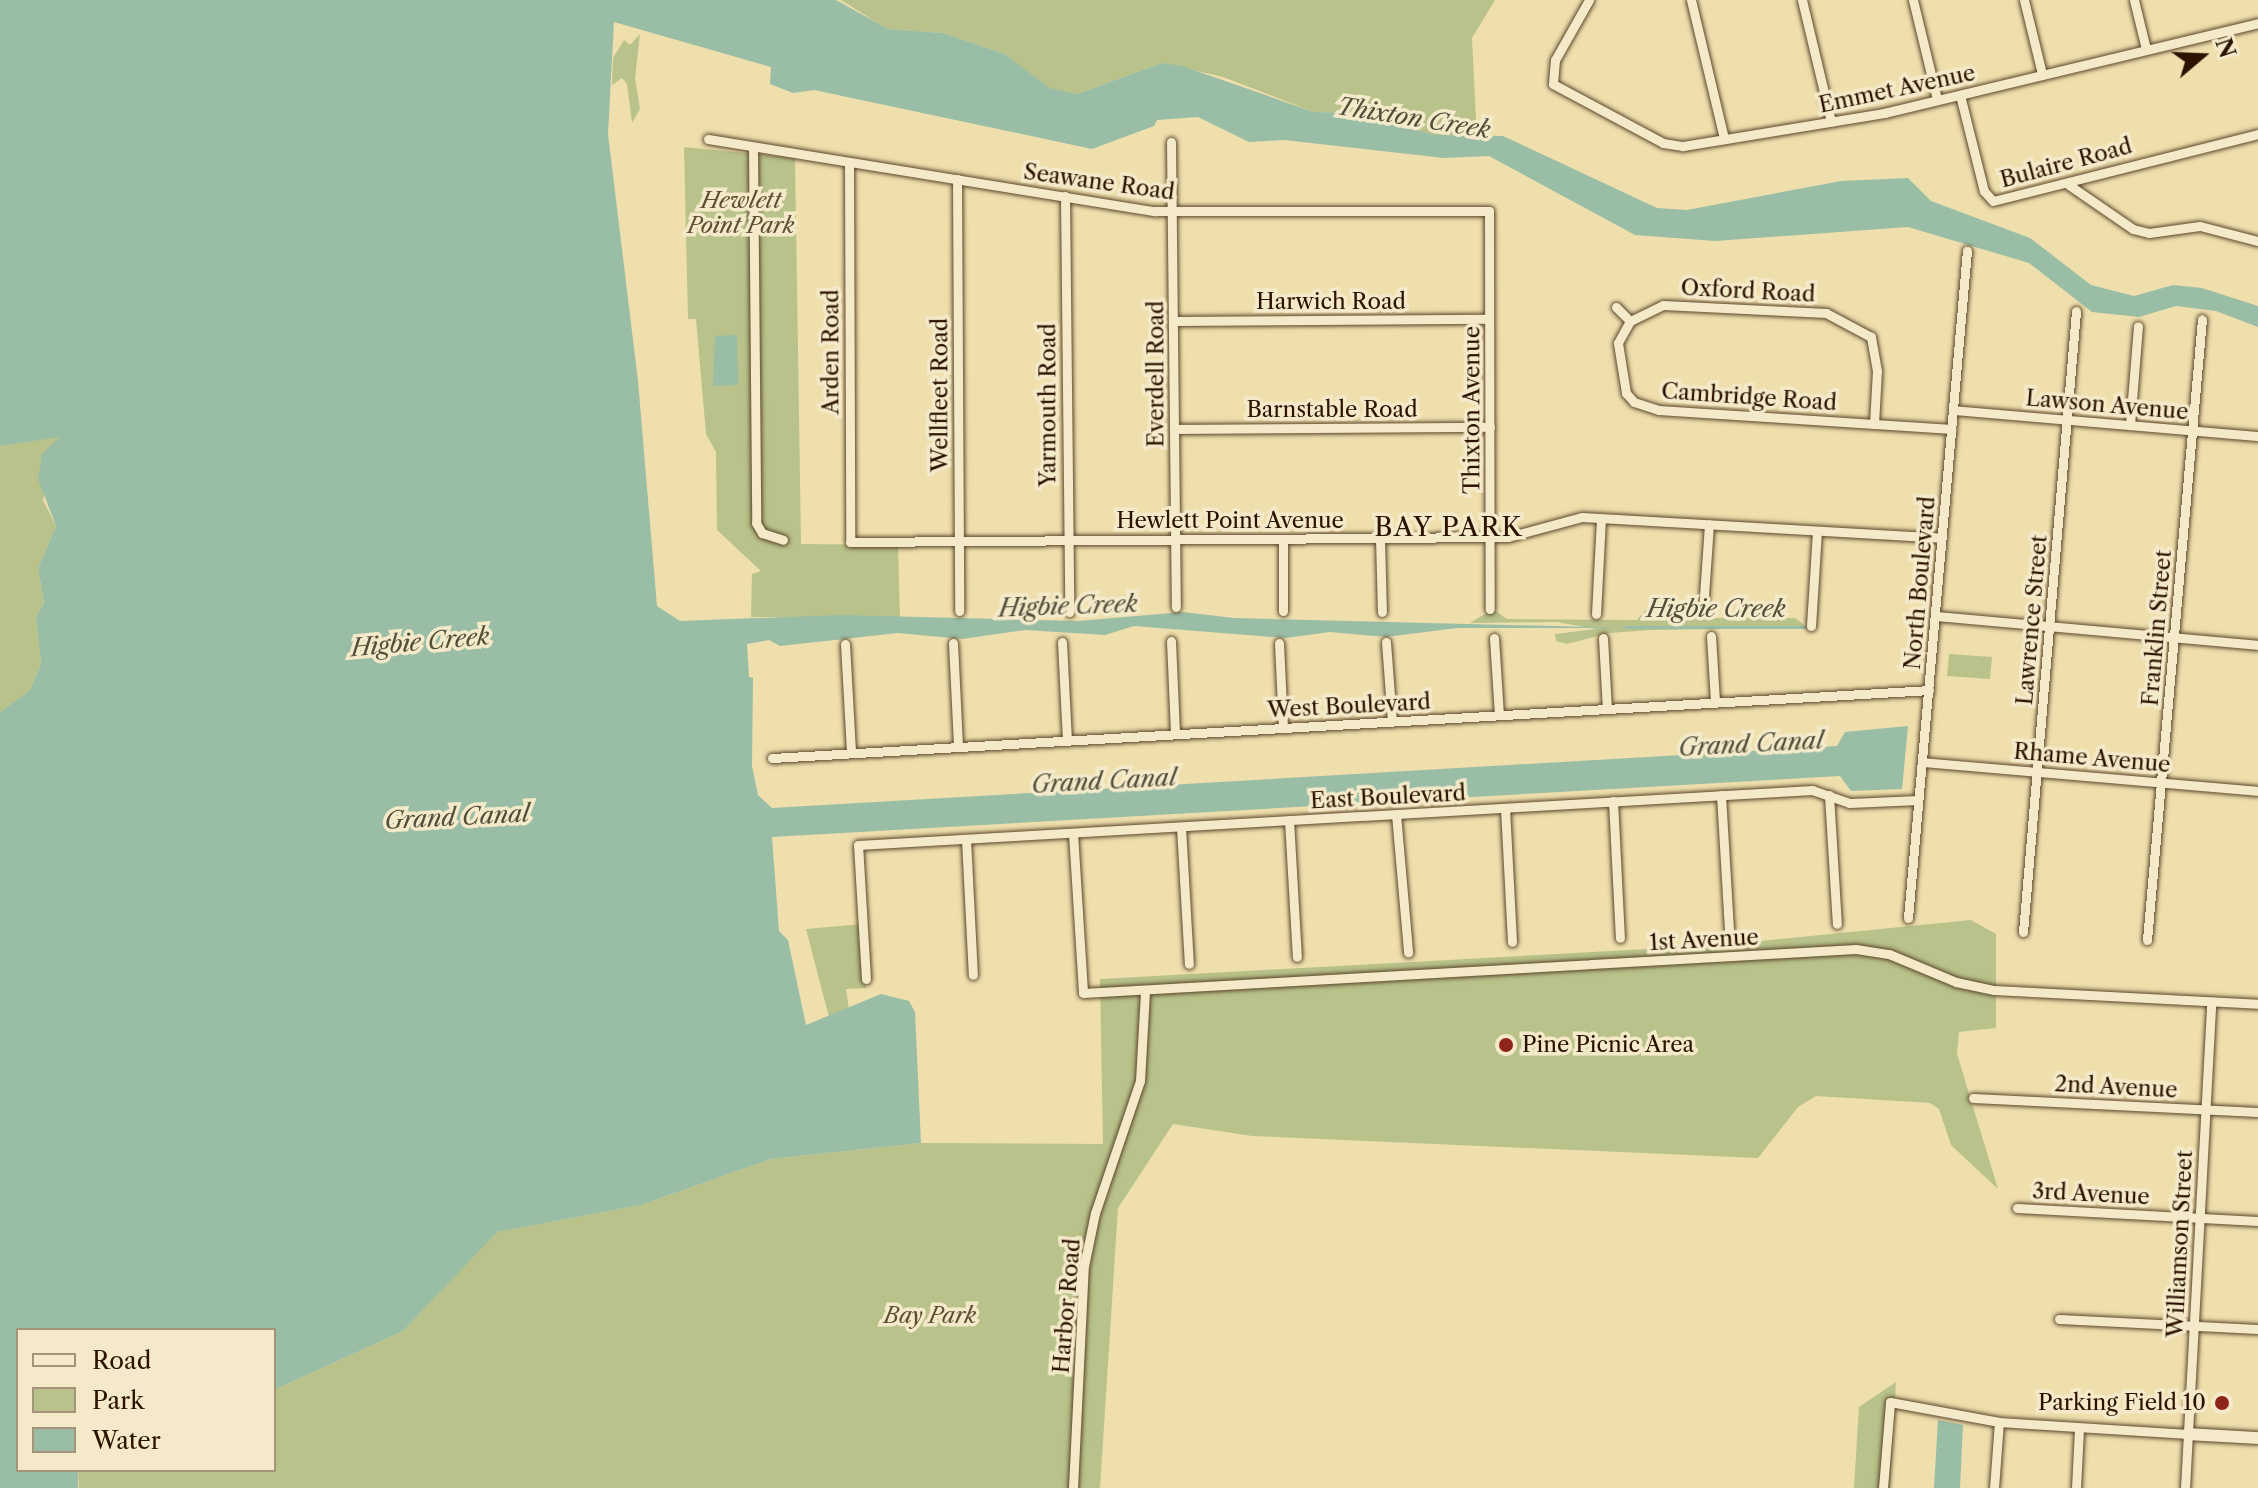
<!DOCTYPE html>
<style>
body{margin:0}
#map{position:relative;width:2258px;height:1488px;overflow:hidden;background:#eedfad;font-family:"Libre Caslon Text",serif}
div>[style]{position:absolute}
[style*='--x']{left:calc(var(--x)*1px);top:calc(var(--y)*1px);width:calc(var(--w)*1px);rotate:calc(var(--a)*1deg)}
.green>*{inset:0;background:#b8c28a}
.water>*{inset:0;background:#9abda6}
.stream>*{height:3px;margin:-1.5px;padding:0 1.5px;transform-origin:1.5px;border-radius:1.5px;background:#9abda6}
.roads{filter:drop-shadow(0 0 2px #5c462b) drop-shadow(0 0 2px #5c462b)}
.street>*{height:9px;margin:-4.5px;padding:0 4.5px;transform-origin:4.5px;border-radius:4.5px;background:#f4eaca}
.secondary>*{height:12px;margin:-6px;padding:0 6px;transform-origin:6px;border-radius:6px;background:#f4eaca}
.dots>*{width:22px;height:22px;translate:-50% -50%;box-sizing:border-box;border:4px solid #f4eaca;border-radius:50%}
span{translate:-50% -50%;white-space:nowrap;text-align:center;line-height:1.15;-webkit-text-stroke:7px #f4eaca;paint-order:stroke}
.street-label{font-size:22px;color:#2b1300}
.park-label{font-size:22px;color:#5c5030;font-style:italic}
.poi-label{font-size:22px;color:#2b1300}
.left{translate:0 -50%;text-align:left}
.right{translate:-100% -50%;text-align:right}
.water-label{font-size:24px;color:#524e3a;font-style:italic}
.quarter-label{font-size:26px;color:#2b1300;letter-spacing:2px}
.legend{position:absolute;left:16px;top:1328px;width:260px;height:144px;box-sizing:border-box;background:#f4eaca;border:2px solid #a49479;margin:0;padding:10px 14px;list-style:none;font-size:24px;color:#2b1300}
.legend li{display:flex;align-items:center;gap:16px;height:40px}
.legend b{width:40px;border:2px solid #a49479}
.north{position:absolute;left:2162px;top:16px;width:80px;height:80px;-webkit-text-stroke:6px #f4eaca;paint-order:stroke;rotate:71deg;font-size:22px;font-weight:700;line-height:32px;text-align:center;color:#2b1300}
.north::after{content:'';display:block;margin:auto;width:28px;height:36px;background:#2b1300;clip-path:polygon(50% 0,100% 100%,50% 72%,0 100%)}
</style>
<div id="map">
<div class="green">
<i style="clip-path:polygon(841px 0,1495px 0,1472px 38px,1477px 139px,1436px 135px,1353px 113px,1314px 112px,1223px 77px,1162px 63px,1077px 94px,1049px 88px,1005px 54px,943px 33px,887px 29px)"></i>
<i style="clip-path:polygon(640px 34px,635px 78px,640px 109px,632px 123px,627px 84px,622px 78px,612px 85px,613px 58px,624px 40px,630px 45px)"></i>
<i style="clip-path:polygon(684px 147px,795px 158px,801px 544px,898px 545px,900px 618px,751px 617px,752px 574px,761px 571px,717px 530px,716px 452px,706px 434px,696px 319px,688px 319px)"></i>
<i style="clip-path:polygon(61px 436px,43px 500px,56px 526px,38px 568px,44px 603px,36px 617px,41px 664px,30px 690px,0 712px,0 446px)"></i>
<i style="clip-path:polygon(1648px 607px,1660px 618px,1795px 618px,1808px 628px,1651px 630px,1609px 633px,1567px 644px,1556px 641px,1555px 634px,1596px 629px,1557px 622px,1470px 623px,1493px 609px,1507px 619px,1637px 620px)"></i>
<i style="clip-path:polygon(1949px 654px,1992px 657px,1990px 679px,1947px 676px)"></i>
<i style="clip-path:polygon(1971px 920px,1996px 934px,1996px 1028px,1959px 1032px,1957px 1054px,1998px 1189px,1951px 1145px,1939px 1109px,1930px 1103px,1816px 1096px,1798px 1107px,1758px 1158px,1252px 1136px,1173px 1124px,1118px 1208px,1100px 1488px,79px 1488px,78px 1470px,274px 1470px,274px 1390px,403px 1331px,496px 1232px,641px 1205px,771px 1159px,921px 1143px,1103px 1144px,1100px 979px,1720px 945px)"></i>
<i style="clip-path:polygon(863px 924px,866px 988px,846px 989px,849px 1009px,829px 1017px,806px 929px)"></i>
<i style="clip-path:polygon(1896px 1382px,1890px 1488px,1854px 1488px,1859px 1407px)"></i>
</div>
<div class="water">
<i style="clip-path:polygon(0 0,836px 0,888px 29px,943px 33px,1005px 54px,1050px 88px,1077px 94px,1162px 63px,1182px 66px,1314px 112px,1353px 113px,1436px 135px,1503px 136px,1657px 208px,1687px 210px,1841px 181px,1908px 178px,1931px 201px,2030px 238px,2091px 285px,2134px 296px,2173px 285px,2202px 288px,2258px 306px,2258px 327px,2216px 311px,2176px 306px,2139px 317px,2092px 312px,2029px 263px,1908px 227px,1715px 241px,1635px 235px,1489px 156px,1444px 158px,1284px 140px,1249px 142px,1198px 117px,1157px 120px,1154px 126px,1092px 149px,814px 90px,793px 93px,770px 84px,771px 67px,614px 22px,608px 134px,638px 381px,657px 606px,680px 621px,841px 615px,1078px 621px,1183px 612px,1234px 618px,1629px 628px,1457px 628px,1386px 637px,1330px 632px,1286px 638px,1134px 626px,1105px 635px,1025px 630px,962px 639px,898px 633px,780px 646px,769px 640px,747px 644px,749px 677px,753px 678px,752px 766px,758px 795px,772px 808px,1837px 746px,1845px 732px,1908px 726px,1902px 789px,1851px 791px,1840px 776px,772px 837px,779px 931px,788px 940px,806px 1025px,881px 994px,909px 1001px,915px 1012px,921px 1143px,771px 1159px,641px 1205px,497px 1232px,403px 1331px,274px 1390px,274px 1330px,18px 1330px,18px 1470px,78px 1470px,78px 1488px,0 1488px,0 712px,30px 690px,41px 664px,36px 617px,44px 603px,38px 568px,56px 526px,38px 479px,42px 454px,60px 437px,0 446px)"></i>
<i style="clip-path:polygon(737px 335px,738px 385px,713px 386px,715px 336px)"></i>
<i style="clip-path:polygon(1938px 1420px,1963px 1425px,1960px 1488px,1934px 1488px)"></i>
</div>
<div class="stream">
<i style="--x:1625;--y:627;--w:180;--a:0"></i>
</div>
<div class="roads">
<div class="street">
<i style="--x:1589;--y:0;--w:69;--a:119.5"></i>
<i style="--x:1555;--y:60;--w:24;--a:95"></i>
<i style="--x:1553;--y:84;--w:125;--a:28.2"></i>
<i style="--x:1663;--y:143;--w:20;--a:9"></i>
<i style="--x:1683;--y:146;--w:204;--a:-9.3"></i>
<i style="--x:1884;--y:113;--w:385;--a:-13.5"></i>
<i style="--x:1691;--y:0;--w:143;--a:76.6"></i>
<i style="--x:1802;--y:0;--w:125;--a:76.6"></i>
<i style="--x:1913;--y:0;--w:102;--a:76.4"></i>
<i style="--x:2024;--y:0;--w:76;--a:76.3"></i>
<i style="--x:2134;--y:0;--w:50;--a:76.2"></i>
<i style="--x:1960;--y:95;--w:99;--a:76"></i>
<i style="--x:1984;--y:191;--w:13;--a:48"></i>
<i style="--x:1993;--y:201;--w:273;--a:-14.2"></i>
<i style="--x:708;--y:139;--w:453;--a:9.2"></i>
<i style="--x:1155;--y:211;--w:334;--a:0"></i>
<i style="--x:1489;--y:211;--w:398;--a:89.9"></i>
<i style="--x:1171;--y:142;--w:465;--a:89.4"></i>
<i style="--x:753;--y:147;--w:376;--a:89.5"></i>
<i style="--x:756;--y:523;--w:12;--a:59"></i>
<i style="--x:762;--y:533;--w:22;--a:18"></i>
<i style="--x:849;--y:162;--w:380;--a:89.8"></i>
<i style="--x:850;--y:542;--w:658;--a:-0.44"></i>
<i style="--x:1508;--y:537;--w:77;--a:-15.1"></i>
<i style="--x:1582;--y:517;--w:360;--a:3.3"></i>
<i style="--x:957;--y:179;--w:432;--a:89.7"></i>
<i style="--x:2069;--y:185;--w:78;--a:34.5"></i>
<i style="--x:2133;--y:229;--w:16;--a:14"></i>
<i style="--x:2149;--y:233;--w:51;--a:-7.8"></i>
<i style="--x:2200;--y:226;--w:60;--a:14.5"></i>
<i style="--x:1065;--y:196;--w:416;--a:89.4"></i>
<i style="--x:1616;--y:307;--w:20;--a:45"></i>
<i style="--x:1174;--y:321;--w:315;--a:-0.4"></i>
<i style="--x:1953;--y:410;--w:306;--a:4.9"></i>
<i style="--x:1874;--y:424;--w:53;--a:-86.8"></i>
<i style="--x:1877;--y:371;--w:35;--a:-100"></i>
<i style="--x:1871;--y:337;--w:51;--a:-151.9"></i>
<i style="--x:1826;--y:313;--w:163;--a:-177.2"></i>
<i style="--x:1663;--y:305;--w:37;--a:154"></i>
<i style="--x:1630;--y:321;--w:25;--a:119"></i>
<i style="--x:1618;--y:343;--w:51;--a:80.9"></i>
<i style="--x:1626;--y:393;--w:12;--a:48"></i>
<i style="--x:1634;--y:402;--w:26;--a:18"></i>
<i style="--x:1659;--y:410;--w:293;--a:3.7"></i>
<i style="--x:2130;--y:425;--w:99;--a:-85.4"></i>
<i style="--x:1174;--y:429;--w:316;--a:-0.4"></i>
<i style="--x:1380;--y:538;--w:74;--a:88.5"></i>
<i style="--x:1283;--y:539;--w:72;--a:90"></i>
<i style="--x:1703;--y:610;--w:86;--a:-86"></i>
<i style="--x:1596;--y:614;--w:95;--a:-87"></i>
<i style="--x:1935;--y:616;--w:324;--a:5.1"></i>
<i style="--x:1811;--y:626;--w:95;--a:-86.4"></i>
<i style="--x:1711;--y:636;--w:66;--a:86.5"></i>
<i style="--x:1494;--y:638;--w:77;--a:86.3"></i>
<i style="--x:1603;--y:638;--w:71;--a:86.8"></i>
<i style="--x:1171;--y:641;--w:93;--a:87.5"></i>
<i style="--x:1062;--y:642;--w:99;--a:87.1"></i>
<i style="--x:1386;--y:642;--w:80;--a:85.7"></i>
<i style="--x:953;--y:643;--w:104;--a:87.2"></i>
<i style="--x:1279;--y:643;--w:85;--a:87.3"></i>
<i style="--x:845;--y:644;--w:109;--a:86.8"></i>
<i style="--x:772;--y:758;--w:1159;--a:-3.36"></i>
<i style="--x:1922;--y:762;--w:337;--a:4.9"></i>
<i style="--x:1721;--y:795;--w:135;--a:86.6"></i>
<i style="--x:1829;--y:795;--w:129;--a:86.5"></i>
<i style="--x:1613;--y:801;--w:137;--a:87.1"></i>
<i style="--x:1505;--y:808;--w:134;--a:87"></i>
<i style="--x:1396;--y:814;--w:139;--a:85"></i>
<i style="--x:1289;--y:820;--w:137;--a:86.7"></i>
<i style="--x:1181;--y:827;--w:137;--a:86.7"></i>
<i style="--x:1073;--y:833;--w:160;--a:86.4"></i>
<i style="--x:1083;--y:993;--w:774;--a:-3.26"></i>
<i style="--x:1856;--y:949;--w:33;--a:9"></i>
<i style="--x:1889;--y:954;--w:73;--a:22.7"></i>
<i style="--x:1956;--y:982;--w:39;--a:12"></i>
<i style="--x:1994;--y:990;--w:264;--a:3"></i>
<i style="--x:966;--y:839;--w:136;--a:87.1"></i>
<i style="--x:1908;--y:918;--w:670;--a:-84.95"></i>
<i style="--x:2023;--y:932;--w:623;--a:-85.12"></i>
<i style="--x:2147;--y:940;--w:623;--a:-84.94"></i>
<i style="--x:866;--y:979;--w:134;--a:-93.4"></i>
<i style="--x:858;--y:845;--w:956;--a:-3.3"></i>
<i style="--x:1812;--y:790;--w:39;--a:19"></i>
<i style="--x:1849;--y:803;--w:69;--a:-2.5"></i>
<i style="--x:1973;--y:1098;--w:285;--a:2.8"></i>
<i style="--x:2017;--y:1208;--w:241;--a:3.1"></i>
<i style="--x:2059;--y:1319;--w:199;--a:2.9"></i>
<i style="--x:1073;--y:1488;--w:222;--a:-87.2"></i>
<i style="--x:1084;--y:1266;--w:54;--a:-78.3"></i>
<i style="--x:1095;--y:1213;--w:139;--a:-71.2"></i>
<i style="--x:1140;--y:1081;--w:89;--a:-86.8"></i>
<i style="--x:1883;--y:1488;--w:86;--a:-85.3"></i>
<i style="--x:1890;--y:1402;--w:111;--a:10.4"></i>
<i style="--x:1999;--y:1422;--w:189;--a:3.6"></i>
<i style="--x:1994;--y:1488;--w:66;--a:-85.7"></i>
<i style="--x:2076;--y:1488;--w:59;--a:-87.1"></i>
<i style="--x:2185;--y:1488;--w:487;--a:-86.9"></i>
</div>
<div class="secondary">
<i style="--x:2188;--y:1434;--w:70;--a:3.3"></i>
</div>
</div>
<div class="dots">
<i style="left:1506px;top:1045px;background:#8f2418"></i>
<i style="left:2222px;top:1403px;background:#8f2418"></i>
</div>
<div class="street-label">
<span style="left:1897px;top:89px;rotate:-12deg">Emmet Avenue</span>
<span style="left:2066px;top:163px;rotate:-15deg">Bulaire Road</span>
<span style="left:1099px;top:182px;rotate:8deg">Seawane Road</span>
<span style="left:1748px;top:291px;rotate:3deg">Oxford Road</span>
<span style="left:1331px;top:302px">Harwich Road</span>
<span style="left:831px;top:352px;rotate:-90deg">Arden Road</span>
<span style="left:1156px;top:374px;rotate:-90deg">Everdell Road</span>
<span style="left:940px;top:395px;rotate:-90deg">Wellfleet Road</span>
<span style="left:1749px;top:397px;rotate:4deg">Cambridge Road</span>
<span style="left:1048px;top:405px;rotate:-90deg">Yarmouth Road</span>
<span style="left:2107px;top:405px;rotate:5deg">Lawson Avenue</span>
<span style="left:1332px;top:410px">Barnstable Road</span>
<span style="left:1472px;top:410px;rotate:-90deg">Thixton Avenue</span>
<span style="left:1230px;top:521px">Hewlett Point Avenue</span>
<span style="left:1920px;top:583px;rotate:-85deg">North Boulevard</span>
<span style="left:2032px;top:620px;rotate:-85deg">Lawrence Street</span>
<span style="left:2157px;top:628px;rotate:-85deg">Franklin Street</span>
<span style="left:1349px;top:706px;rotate:-3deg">West Boulevard</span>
<span style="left:2092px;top:758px;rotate:5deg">Rhame Avenue</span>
<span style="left:1388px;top:797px;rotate:-3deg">East Boulevard</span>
<span style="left:1704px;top:940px;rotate:-3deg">1st Avenue</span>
<span style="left:2116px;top:1087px;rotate:3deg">2nd Avenue</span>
<span style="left:2091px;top:1194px;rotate:3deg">3rd Avenue</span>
<span style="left:2180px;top:1244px;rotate:-87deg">Williamson Street</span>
<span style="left:1067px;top:1306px;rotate:-85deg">Harbor Road</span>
</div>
<div class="park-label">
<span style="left:741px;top:213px">Hewlett<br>Point Park</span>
<span style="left:930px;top:1316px">Bay Park</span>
</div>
<div class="poi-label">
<span class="left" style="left:1522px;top:1045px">Pine Picnic Area</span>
<span class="right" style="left:2206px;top:1403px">Parking Field 10</span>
</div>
<div class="water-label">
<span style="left:1414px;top:118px;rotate:9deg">Thixton Creek</span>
<span style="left:1068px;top:606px;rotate:-2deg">Higbie Creek</span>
<span style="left:1716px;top:609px">Higbie Creek</span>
<span style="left:420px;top:642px;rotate:-5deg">Higbie Creek</span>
<span style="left:1751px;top:744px;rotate:-3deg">Grand Canal</span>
<span style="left:1104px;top:781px;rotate:-3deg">Grand Canal</span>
<span style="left:457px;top:817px;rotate:-3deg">Grand Canal</span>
</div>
<div class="quarter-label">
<span style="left:1449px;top:528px">BAY PARK</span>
</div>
<ul class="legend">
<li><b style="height:10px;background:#f4eaca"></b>Road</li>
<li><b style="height:22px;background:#b8c28a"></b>Park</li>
<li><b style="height:22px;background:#9abda6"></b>Water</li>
</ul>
<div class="north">N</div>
</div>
